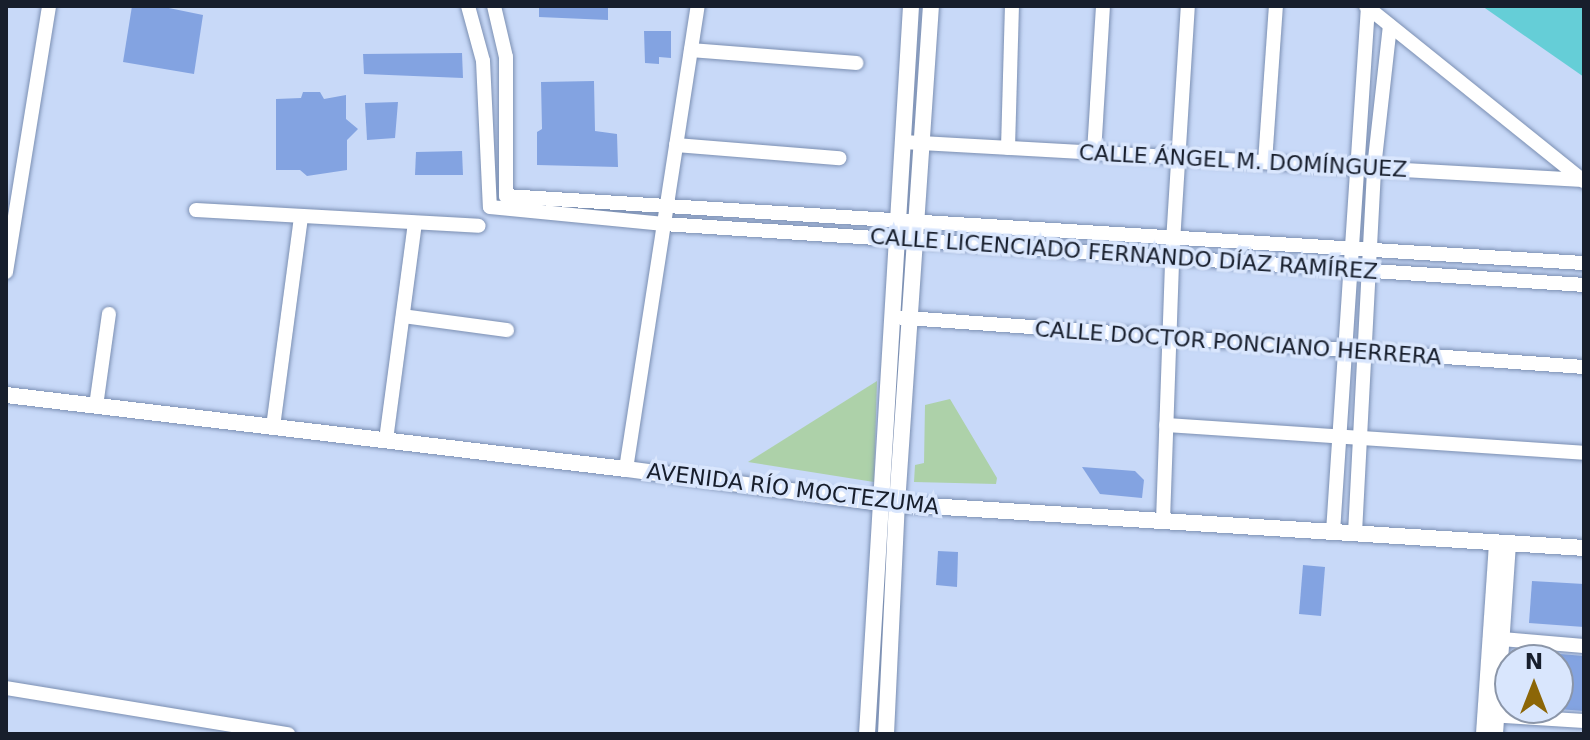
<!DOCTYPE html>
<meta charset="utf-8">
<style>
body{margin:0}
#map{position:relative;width:1590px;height:740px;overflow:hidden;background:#c8d9f8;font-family:"DejaVu Sans",sans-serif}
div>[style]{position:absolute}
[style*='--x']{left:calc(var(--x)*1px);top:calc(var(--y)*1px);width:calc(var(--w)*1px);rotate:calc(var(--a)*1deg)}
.green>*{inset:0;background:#add1a9}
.water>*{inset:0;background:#65ced7}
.building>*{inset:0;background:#83a3e1}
.roads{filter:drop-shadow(0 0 2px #7b8fb2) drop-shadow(0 0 2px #7b8fb2)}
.minor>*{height:14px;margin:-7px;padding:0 7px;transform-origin:7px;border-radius:7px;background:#fff}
.tertiary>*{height:16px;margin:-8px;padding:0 8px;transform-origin:8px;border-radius:8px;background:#fff}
span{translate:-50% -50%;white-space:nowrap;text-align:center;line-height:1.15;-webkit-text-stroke:7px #d9e6fd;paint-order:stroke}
.street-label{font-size:22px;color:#171e2c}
.frame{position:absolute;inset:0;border:8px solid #171e2c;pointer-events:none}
.north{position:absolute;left:1494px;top:644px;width:80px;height:80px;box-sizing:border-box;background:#d9e6fd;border:2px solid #8b96a9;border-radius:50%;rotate:0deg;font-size:22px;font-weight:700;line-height:32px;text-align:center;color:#171e2c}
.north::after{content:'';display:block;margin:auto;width:28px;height:36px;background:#8c6607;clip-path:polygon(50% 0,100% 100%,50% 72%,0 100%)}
</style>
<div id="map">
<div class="green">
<i style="clip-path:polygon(877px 381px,874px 482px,748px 462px)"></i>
<i style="clip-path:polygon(950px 399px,997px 478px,996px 484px,914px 482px,915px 465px,924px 463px,925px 405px)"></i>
</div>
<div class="water">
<i style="clip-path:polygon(1482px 6px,1584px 6px,1584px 77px)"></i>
</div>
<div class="building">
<i style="clip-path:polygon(132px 6px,159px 6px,203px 15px,194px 74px,123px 62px)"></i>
<i style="clip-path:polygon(539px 6px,608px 6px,608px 20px,539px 17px)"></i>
<i style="clip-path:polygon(644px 31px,671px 31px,671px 58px,659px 57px,659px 64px,645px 63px)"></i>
<i style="clip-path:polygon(462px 53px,463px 78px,364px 74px,363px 54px)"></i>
<i style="clip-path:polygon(594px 81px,595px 131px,617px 134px,618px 167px,537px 165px,537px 132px,542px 129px,541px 82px)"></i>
<i style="clip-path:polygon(303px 92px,320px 92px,324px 99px,346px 95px,346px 119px,358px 129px,347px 140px,347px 170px,307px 176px,300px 170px,276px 170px,276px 99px,301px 98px)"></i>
<i style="clip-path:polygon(398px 102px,395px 138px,367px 140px,365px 103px)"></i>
<i style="clip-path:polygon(462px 151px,463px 175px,415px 175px,416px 152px)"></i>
<i style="clip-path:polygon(1082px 467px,1135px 471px,1144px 480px,1142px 498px,1100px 494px)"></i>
<i style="clip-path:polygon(938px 551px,958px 552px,957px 587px,936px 585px)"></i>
<i style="clip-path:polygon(1303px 565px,1325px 567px,1321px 616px,1299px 614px)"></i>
<i style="clip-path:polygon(1532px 581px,1584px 584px,1584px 627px,1529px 623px)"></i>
<i style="clip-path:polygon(1512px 650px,1584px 656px,1584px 711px,1558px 709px,1558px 660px,1511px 660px)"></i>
</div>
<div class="roads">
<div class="minor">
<i style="--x:468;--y:6;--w:57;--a:74.7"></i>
<i style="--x:483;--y:61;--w:146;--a:87.3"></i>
<i style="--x:490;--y:207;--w:175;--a:5.6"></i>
<i style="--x:664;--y:224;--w:922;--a:3.79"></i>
<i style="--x:494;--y:6;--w:52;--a:76.8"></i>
<i style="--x:506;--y:57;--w:139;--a:90"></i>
<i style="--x:506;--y:196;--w:1080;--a:3.56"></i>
<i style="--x:1366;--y:6;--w:280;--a:38.8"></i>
<i style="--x:691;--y:50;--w:166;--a:4.5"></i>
<i style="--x:903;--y:142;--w:681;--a:3.2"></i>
<i style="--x:676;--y:145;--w:164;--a:4.6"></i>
<i style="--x:1008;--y:148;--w:142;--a:-88.4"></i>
<i style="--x:1094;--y:153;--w:147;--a:-86.5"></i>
<i style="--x:1265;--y:162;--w:156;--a:-86"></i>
<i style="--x:196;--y:210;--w:283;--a:3.2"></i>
<i style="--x:6;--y:272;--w:269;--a:-80.8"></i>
<i style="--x:403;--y:316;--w:105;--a:7.7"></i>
<i style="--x:893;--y:317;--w:693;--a:4.14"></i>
<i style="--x:96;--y:406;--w:93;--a:-82"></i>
<i style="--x:1166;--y:425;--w:419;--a:3.8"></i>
<i style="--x:273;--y:427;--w:212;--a:-82.4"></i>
<i style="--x:386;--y:440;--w:219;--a:-82.4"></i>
<i style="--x:626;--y:469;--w:469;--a:-81.2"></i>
<i style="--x:1163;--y:521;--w:263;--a:-88"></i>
<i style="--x:1172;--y:258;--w:253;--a:-86.4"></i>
<i style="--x:1333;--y:532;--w:526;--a:-86.19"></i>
<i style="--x:1355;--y:533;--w:365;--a:-87"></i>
<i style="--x:1374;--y:168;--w:143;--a:-83.6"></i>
<i style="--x:1502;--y:639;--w:82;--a:4.9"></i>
<i style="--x:6;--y:688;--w:286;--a:9.3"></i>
<i style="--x:1489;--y:715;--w:95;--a:3.6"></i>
<i style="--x:1483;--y:734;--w:192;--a:-86.1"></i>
<i style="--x:1496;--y:734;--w:191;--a:-86.1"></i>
</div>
<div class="tertiary">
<i style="--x:6;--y:395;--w:624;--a:6.81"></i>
<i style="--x:626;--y:469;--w:257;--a:7.6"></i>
<i style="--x:881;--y:503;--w:704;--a:3.66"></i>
<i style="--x:867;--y:734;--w:729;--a:-86.54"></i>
<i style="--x:886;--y:734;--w:230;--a:-87.3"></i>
<i style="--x:897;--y:504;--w:499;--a:-86.1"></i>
</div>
</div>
<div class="street-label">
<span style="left:1243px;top:161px;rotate:3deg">CALLE ÁNGEL M. DOMÍNGUEZ</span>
<span style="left:1124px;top:254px;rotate:4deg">CALLE LICENCIADO FERNANDO DÍAZ RAMÍREZ</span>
<span style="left:1238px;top:343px;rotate:4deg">CALLE DOCTOR PONCIANO HERRERA</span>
<span style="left:793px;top:489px;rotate:7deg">AVENIDA RÍO MOCTEZUMA</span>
</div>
<div class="frame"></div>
<div class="north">N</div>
</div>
